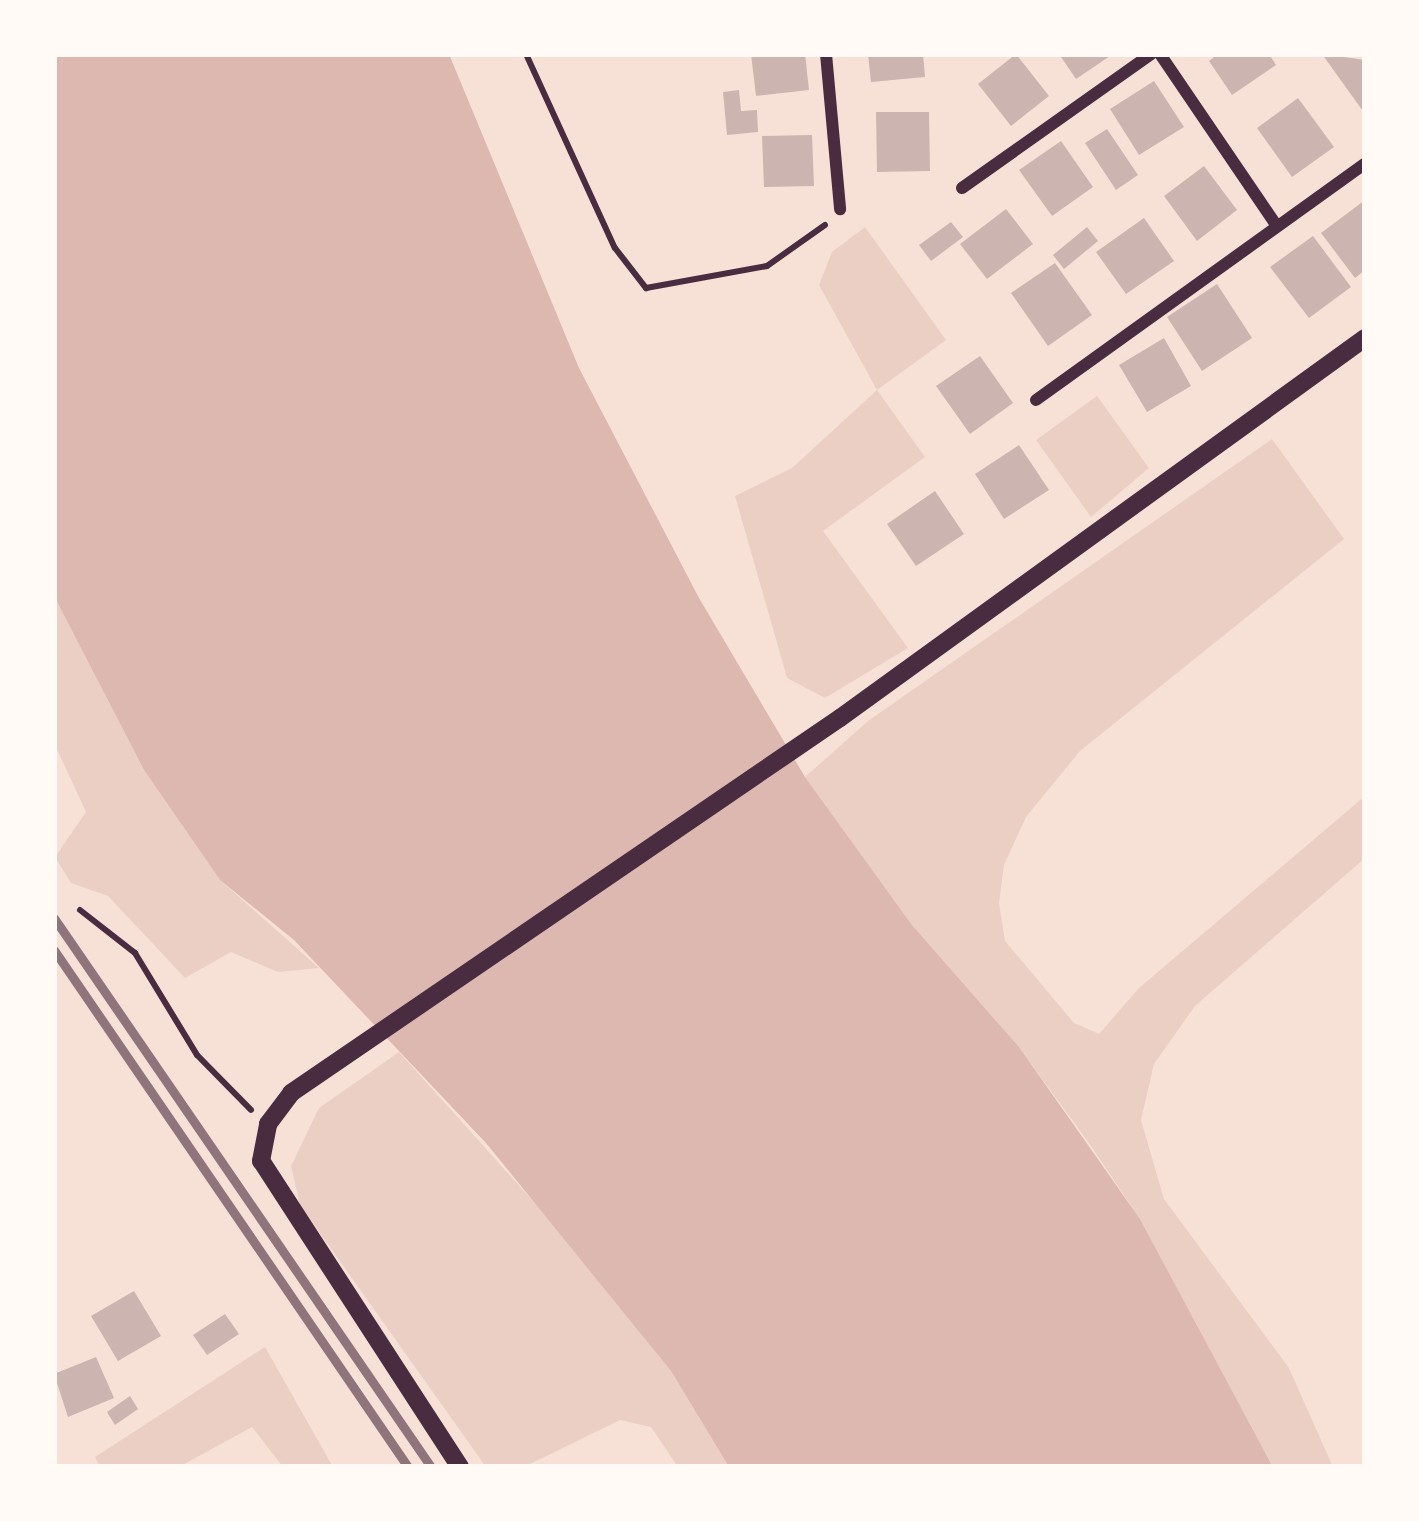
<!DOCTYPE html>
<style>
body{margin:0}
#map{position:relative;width:1419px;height:1521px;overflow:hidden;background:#f7e1d7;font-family:Figtree,sans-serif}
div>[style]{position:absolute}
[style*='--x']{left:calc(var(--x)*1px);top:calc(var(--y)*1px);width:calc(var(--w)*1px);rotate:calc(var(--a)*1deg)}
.green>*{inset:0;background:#ebcfc5}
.water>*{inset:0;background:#dcb8b0}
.building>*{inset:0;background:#ccb4b1}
.path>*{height:6px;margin:-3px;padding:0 3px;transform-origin:3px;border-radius:3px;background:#4a2c40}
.minor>*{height:12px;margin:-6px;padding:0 6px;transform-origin:6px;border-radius:6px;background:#4a2c40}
.tertiary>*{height:18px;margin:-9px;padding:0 9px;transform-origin:9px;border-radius:9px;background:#4a2c40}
.rail>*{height:9px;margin:-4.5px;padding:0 4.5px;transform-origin:4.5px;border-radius:4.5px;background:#8f747c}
span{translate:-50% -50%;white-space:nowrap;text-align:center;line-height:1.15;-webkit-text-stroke:9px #fffaf5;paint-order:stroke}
.frame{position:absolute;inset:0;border:57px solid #fffaf5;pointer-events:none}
</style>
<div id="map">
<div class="green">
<i style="clip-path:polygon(865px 227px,946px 340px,877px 390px,925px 457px,823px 531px,908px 648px,825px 698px,787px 678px,735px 496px,792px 468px,877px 390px,819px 285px,832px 252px)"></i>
<i style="clip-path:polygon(1097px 396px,1149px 468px,1091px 517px,1036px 440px)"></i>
<i style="clip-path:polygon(1272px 439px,1344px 539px,1080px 751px,1026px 817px,1004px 865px,999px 903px,1005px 941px,1074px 1023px,1099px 1034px,1139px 988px,1365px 796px,1365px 858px,1195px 1006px,1154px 1064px,1141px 1120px,1164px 1199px,1289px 1368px,1333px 1467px,1273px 1467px,1140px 1219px,1091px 1146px,1019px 1047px,912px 925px,805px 777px,868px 721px)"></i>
<i style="clip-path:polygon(54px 596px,144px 770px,220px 880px,319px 968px,278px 972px,231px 952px,185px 978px,108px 896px,71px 883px,55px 857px,86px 812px,54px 743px)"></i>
<i style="clip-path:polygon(399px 1052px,578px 1251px,671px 1371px,729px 1467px,678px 1467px,651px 1427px,620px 1420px,524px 1467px,486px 1467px,300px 1205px,291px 1166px,319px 1108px)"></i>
<i style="clip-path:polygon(265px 1347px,333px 1467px,283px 1467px,252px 1427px,179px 1467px,100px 1467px,95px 1457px)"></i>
</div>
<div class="water">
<i style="clip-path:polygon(54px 54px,449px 54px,579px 368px,699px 598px,805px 777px,912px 925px,1019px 1047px,1140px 1219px,1273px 1467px,729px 1467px,671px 1371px,486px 1143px,294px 940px,220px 880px,144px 770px,54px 596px)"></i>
</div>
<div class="building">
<i style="clip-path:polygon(751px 54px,805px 54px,809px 90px,756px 96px)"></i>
<i style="clip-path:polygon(868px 54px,923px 54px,925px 77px,871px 82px)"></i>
<i style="clip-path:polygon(1016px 54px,1049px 96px,1011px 126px,978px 84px)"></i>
<i style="clip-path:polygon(1059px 54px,1113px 54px,1076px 79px)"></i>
<i style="clip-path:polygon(1218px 54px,1269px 54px,1276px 65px,1232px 95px,1209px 61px)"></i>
<i style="clip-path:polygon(1322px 54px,1365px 60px,1365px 114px)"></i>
<i style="clip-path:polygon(1154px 81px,1184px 127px,1139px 155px,1110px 109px)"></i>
<i style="clip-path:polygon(739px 90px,741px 111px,757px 110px,758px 132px,727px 135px,723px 92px)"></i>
<i style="clip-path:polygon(1298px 98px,1334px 147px,1292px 177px,1257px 128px)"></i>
<i style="clip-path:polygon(876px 112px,929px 112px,930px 171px,877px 172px)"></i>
<i style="clip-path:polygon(1107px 129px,1138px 175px,1116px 190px,1085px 143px)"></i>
<i style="clip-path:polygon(812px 135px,814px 186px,764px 187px,762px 136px)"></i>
<i style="clip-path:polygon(1061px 141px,1093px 187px,1052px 216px,1019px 170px)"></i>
<i style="clip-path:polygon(1204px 166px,1237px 210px,1197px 241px,1164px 196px)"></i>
<i style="clip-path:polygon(1365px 200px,1365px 270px,1355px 278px,1321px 233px)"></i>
<i style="clip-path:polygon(1006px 209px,1033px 244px,987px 279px,960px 244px)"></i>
<i style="clip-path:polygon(1144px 218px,1174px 261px,1126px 294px,1096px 252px)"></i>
<i style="clip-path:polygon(951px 222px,963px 237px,931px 261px,919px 245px)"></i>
<i style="clip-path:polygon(1087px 227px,1098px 241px,1064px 269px,1053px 255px)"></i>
<i style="clip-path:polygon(1313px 236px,1351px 287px,1309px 318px,1270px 267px)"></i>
<i style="clip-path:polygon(1055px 263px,1092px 315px,1048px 346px,1011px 293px)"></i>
<i style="clip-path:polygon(1217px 284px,1252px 338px,1202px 371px,1167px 317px)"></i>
<i style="clip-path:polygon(1164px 338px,1191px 386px,1147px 412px,1119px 365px)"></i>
<i style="clip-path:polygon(980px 356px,1013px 403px,970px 434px,936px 386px)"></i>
<i style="clip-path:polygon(1019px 445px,1049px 490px,1004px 519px,975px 474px)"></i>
<i style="clip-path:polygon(935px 491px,964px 534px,916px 566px,887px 524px)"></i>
<i style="clip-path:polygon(134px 1291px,161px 1336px,118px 1361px,91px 1316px)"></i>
<i style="clip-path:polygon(225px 1314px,239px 1334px,207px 1355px,193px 1335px)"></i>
<i style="clip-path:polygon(96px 1357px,114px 1398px,68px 1417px,54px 1374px)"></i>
<i style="clip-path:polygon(130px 1396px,138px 1409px,115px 1425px,107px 1412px)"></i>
</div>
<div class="path">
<i style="--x:526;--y:54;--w:213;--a:65.4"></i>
<i style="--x:615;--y:248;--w:51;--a:52.2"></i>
<i style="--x:646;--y:288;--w:123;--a:-10.3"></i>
<i style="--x:767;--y:266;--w:71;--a:-35.3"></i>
<i style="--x:80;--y:910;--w:70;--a:38"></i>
<i style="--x:135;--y:953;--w:119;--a:58.7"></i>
<i style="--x:197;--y:1055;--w:77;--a:45.5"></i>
</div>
<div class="minor">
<i style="--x:826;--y:54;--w:156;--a:84.8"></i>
<i style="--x:1160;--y:54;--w:208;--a:55.8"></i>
<i style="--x:962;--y:188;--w:232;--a:-35.3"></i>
<i style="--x:1036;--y:400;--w:405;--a:-35.7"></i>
</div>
<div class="tertiary">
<i style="--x:460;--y:1467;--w:365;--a:-123"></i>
<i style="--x:261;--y:1161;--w:38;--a:-79"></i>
<i style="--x:268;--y:1124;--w:39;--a:-53"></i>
<i style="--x:291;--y:1093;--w:665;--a:-34.34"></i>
<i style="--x:840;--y:718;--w:648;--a:-35.9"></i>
</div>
<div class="rail">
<i style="--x:54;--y:918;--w:666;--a:55.52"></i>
<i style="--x:54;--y:950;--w:627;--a:55.6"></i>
</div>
<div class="frame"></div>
</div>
